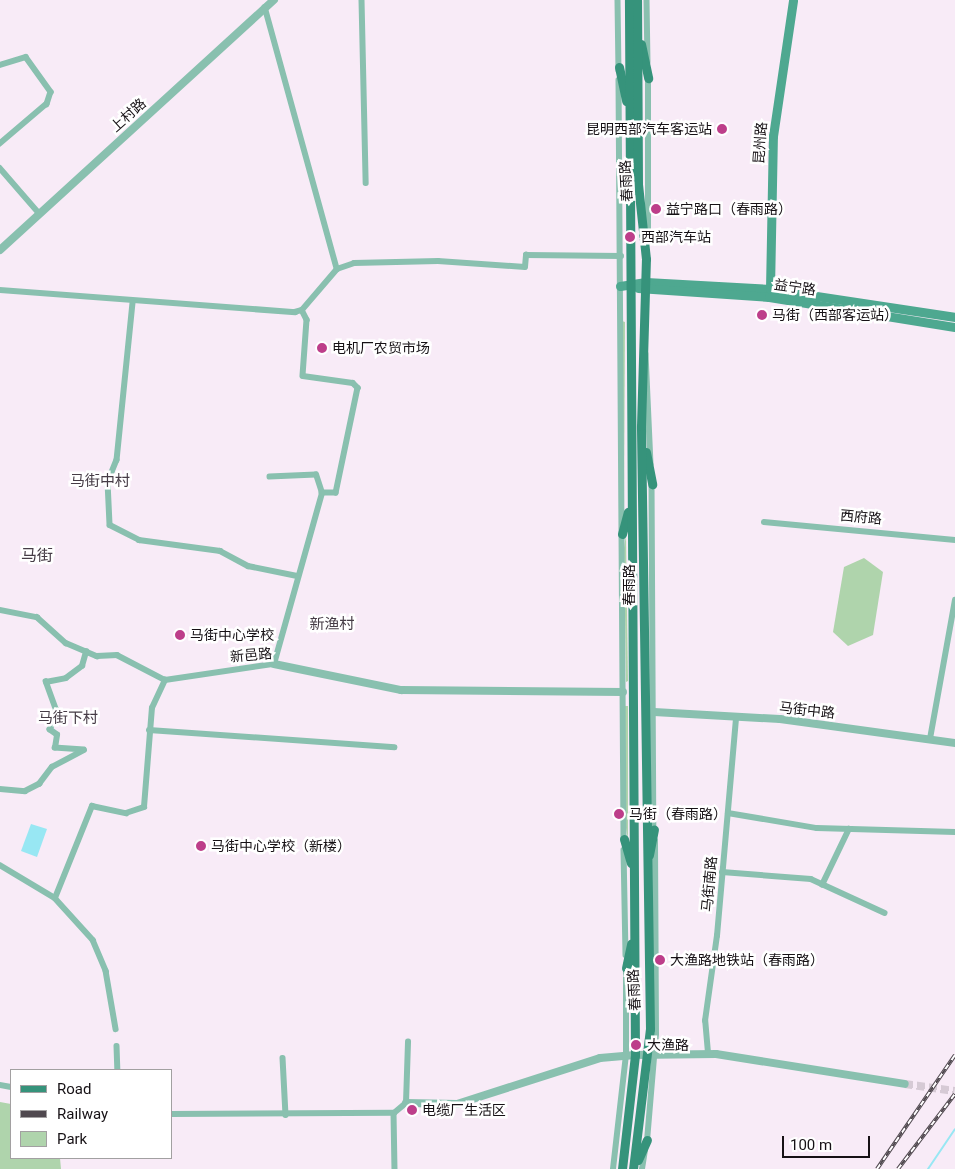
<!DOCTYPE html>
<meta charset="utf-8">
<style>
body{margin:0}
#map{position:relative;width:955px;height:1169px;overflow:hidden;background:#f8ebf7;font-family:Roboto,"Noto Sans SC",sans-serif}
div>[style]{position:absolute}
[style*='--x']{left:calc(var(--x)*1px);top:calc(var(--y)*1px);width:calc(var(--w)*1px);rotate:calc(var(--a)*1deg)}
.green>*{inset:0;background:#afd4ac}
.water>*{inset:0;background:#98e7f3}
.stream>*{height:2px;margin:-1px;padding:0 1px;transform-origin:1px;border-radius:1px;background:#98e7f3}
.tertiary-tunnel>*{height:8px;margin-top:-4px;transform-origin:0;background:repeating-linear-gradient(90deg,#d6cad5 0 8px,transparent 0 12px)}
.minor>*{height:5.5px;margin:-2.75px;padding:0 2.75px;transform-origin:2.75px;border-radius:2.75px;background:#89c0af}
.tertiary>*{height:8px;margin:-4px;padding:0 4px;transform-origin:4px;border-radius:4px;background:#89c0af}
.secondary>*{height:9px;margin:-4.5px;padding:0 4.5px;transform-origin:4.5px;border-radius:4.5px;background:#4ea890}
.primary>*{height:9px;margin:-4.5px;padding:0 4.5px;transform-origin:4.5px;border-radius:4.5px;background:#36937b}
.rail>*{height:4px;margin-top:-2px;transform-origin:0;background:repeating-linear-gradient(90deg,#fff 0 5.5px,#50494f 0 11px);box-sizing:border-box;border-block:1px solid #50494f}
.dots>*{width:14px;height:14px;translate:-50% -50%;box-sizing:border-box;border:2px solid #fff;border-radius:50%}
span{translate:-50% -50%;white-space:nowrap;text-align:center;line-height:1.15;-webkit-text-stroke:5px #fff;paint-order:stroke}
.street-label{font-size:14px;color:#161115}
.poi-label{font-size:14px;color:#161115}
.right{translate:-100% -50%;text-align:right}
.left{translate:0 -50%;text-align:left}
.neighbourhood-label{font-size:15px;color:#463c46}
.quarter-label{font-size:16px;color:#463c46}
.legend{position:absolute;left:10px;top:1069px;width:162px;height:90px;box-sizing:border-box;background:#fff;border:1px solid #a2a0a1;margin:0;padding:6px 9px;list-style:none;font-size:15px;color:#161115}
.legend li{display:flex;align-items:center;gap:10px;height:25px}
.legend b{width:25px;border:1px solid #a2a0a1}
.scale{position:absolute;left:782px;top:1136px;width:88px;height:22px;box-sizing:border-box;border:2px solid #161115;border-top:0;padding-left:6px;font-size:15px;line-height:18px;white-space:nowrap;color:#161115;-webkit-text-stroke:4px #fff;paint-order:stroke}
</style>
<div id="map">
<div class="green">
<i style="clip-path:polygon(622px 321px,625px 322px,624px 508px)"></i>
<i style="clip-path:polygon(626px 535px,628px 681px,626px 682px,624px 548px)"></i>
<i style="clip-path:polygon(864px 558px,883px 572px,873px 635px,848px 646px,833px 632px,844px 567px)"></i>
<i style="clip-path:polygon(625px 706px,628px 706px,628px 840px,626px 828px)"></i>
<i style="clip-path:polygon(0 1102px,11px 1104px,11px 1158px,60px 1158px,61px 1169px,0 1169px)"></i>
</div>
<div class="water">
<i style="clip-path:polygon(31px 824px,47px 829px,37px 857px,21px 851px)"></i>
</div>
<div class="stream">
<i style="--x:928;--y:1169;--w:48;--a:-56"></i>
</div>
<div class="tertiary-tunnel">
<i style="--x:905;--y:1084;--w:50;--a:8"></i>
</div>
<div class="minor">
<i style="--x:362;--y:0;--w:183;--a:88.7"></i>
<i style="--x:618;--y:0;--w:70;--a:89.2"></i>
<i style="--x:647;--y:0;--w:62;--a:89.1"></i>
<i style="--x:265;--y:7;--w:272;--a:74.6"></i>
<i style="--x:0;--y:65;--w:27;--a:-17"></i>
<i style="--x:26;--y:57;--w:43;--a:54.5"></i>
<i style="--x:51;--y:92;--w:13;--a:108"></i>
<i style="--x:47;--y:104;--w:62;--a:139.6"></i>
<i style="--x:619;--y:80;--w:760;--a:89.62"></i>
<i style="--x:0;--y:168;--w:60;--a:49.1"></i>
<i style="--x:648;--y:242;--w:165;--a:-90"></i>
<i style="--x:0;--y:290;--w:296;--a:4.3"></i>
<i style="--x:295;--y:312;--w:7;--a:-16"></i>
<i style="--x:302;--y:310;--w:54;--a:-49.5"></i>
<i style="--x:337;--y:269;--w:18;--a:-19"></i>
<i style="--x:354;--y:263;--w:84;--a:-1.4"></i>
<i style="--x:438;--y:261;--w:87;--a:3.9"></i>
<i style="--x:525;--y:267;--w:12;--a:-85"></i>
<i style="--x:526;--y:255;--w:95;--a:0.6"></i>
<i style="--x:133;--y:303;--w:158;--a:95.8"></i>
<i style="--x:117;--y:460;--w:24;--a:112"></i>
<i style="--x:108;--y:482;--w:43;--a:87.3"></i>
<i style="--x:110;--y:525;--w:33;--a:27"></i>
<i style="--x:139;--y:540;--w:82;--a:7.7"></i>
<i style="--x:220;--y:551;--w:32;--a:28"></i>
<i style="--x:248;--y:566;--w:50;--a:11.5"></i>
<i style="--x:302;--y:310;--w:11;--a:63"></i>
<i style="--x:307;--y:320;--w:56;--a:94.1"></i>
<i style="--x:303;--y:376;--w:50;--a:8"></i>
<i style="--x:353;--y:383;--w:7;--a:45"></i>
<i style="--x:358;--y:388;--w:107;--a:101.8"></i>
<i style="--x:336;--y:493;--w:14;--a:180"></i>
<i style="--x:646;--y:354;--w:110;--a:87.4"></i>
<i style="--x:652;--y:481;--w:351;--a:89.7"></i>
<i style="--x:764;--y:522;--w:192;--a:5.4"></i>
<i style="--x:0;--y:610;--w:38;--a:11"></i>
<i style="--x:37;--y:617;--w:39;--a:42"></i>
<i style="--x:66;--y:643;--w:34;--a:23"></i>
<i style="--x:97;--y:656;--w:20;--a:-3"></i>
<i style="--x:117;--y:655;--w:54;--a:27.5"></i>
<i style="--x:149;--y:730;--w:246;--a:4"></i>
<i style="--x:930;--y:739;--w:141;--a:-79.8"></i>
<i style="--x:0;--y:789;--w:25;--a:5"></i>
<i style="--x:25;--y:791;--w:16;--a:-27"></i>
<i style="--x:39;--y:784;--w:21;--a:-53"></i>
<i style="--x:52;--y:767;--w:36;--a:-28"></i>
<i style="--x:84;--y:750;--w:29;--a:-176"></i>
<i style="--x:55;--y:748;--w:13;--a:-81"></i>
<i style="--x:57;--y:735;--w:9;--a:-144"></i>
<i style="--x:50;--y:730;--w:21;--a:-73"></i>
<i style="--x:56;--y:710;--w:30;--a:-110"></i>
<i style="--x:46;--y:682;--w:20;--a:-11"></i>
<i style="--x:66;--y:678;--w:20;--a:-37"></i>
<i style="--x:82;--y:666;--w:15;--a:-74"></i>
<i style="--x:728;--y:813;--w:90;--a:9.6"></i>
<i style="--x:817;--y:828;--w:138;--a:1.7"></i>
<i style="--x:624;--y:850;--w:105;--a:88.9"></i>
<i style="--x:0;--y:865;--w:64;--a:31"></i>
<i style="--x:55;--y:898;--w:57;--a:47.9"></i>
<i style="--x:93;--y:940;--w:34;--a:67"></i>
<i style="--x:106;--y:971;--w:59;--a:80.2"></i>
<i style="--x:722;--y:872;--w:89;--a:4.5"></i>
<i style="--x:811;--y:879;--w:81;--a:24.7"></i>
<i style="--x:822;--y:885;--w:62;--a:-64.3"></i>
<i style="--x:55;--y:898;--w:99;--a:-68.1"></i>
<i style="--x:92;--y:806;--w:35;--a:12"></i>
<i style="--x:126;--y:813;--w:19;--a:-18"></i>
<i style="--x:144;--y:807;--w:99;--a:-85.4"></i>
<i style="--x:152;--y:708;--w:31;--a:-65"></i>
<i style="--x:165;--y:680;--w:110;--a:-8.4"></i>
<i style="--x:274;--y:664;--w:178;--a:-74.3"></i>
<i style="--x:322;--y:493;--w:19;--a:-108"></i>
<i style="--x:316;--y:475;--w:46;--a:177.5"></i>
<i style="--x:117;--y:1046;--w:24;--a:88"></i>
<i style="--x:708;--y:1053;--w:32;--a:-95"></i>
<i style="--x:705;--y:1021;--w:86;--a:-82"></i>
<i style="--x:717;--y:936;--w:220;--a:-85"></i>
<i style="--x:283;--y:1058;--w:57;--a:87"></i>
<i style="--x:0;--y:1085;--w:11;--a:10"></i>
<i style="--x:394;--y:1113;--w:56;--a:89"></i>
<i style="--x:171;--y:1114;--w:223;--a:-0.3"></i>
<i style="--x:394;--y:1113;--w:16;--a:-40"></i>
<i style="--x:406;--y:1103;--w:61;--a:-88.1"></i>
<i style="--x:647;--y:1141;--w:107;--a:-85.2"></i>
<i style="--x:656;--y:1034;--w:193;--a:-90.3"></i>
<i style="--x:613;--y:1169;--w:115;--a:-83.5"></i>
<i style="--x:626;--y:1055;--w:90;--a:-90"></i>
<i style="--x:642;--y:1169;--w:18;--a:-81"></i>
</div>
<div class="tertiary">
<i style="--x:0;--y:250;--w:371;--a:-42.4"></i>
<i style="--x:274;--y:664;--w:130;--a:11.6"></i>
<i style="--x:401;--y:690;--w:222;--a:0.5"></i>
<i style="--x:654;--y:712;--w:126;--a:3.2"></i>
<i style="--x:780;--y:719;--w:177;--a:7.8"></i>
<i style="--x:406;--y:1103;--w:51;--a:1.1"></i>
<i style="--x:457;--y:1104;--w:150;--a:-17.8"></i>
<i style="--x:600;--y:1058;--w:35;--a:-5"></i>
<i style="--x:635;--y:1055;--w:81;--a:-0.7"></i>
<i style="--x:716;--y:1054;--w:191;--a:9"></i>
</div>
<div class="secondary">
<i style="--x:620;--y:286;--w:26;--a:-9"></i>
<i style="--x:646;--y:282;--w:124;--a:3.2"></i>
<i style="--x:770;--y:289;--w:187;--a:8.6"></i>
<i style="--x:638;--y:288;--w:131;--a:3.9"></i>
<i style="--x:769;--y:297;--w:188;--a:9.2"></i>
<i style="--x:770;--y:289;--w:153;--a:-88.9"></i>
<i style="--x:773;--y:136;--w:137;--a:-81.6"></i>
</div>
<div class="primary">
<i style="--x:641;--y:44;--w:35;--a:78"></i>
<i style="--x:619;--y:67;--w:35;--a:78"></i>
<i style="--x:646;--y:452;--w:33;--a:79"></i>
<i style="--x:622;--y:534;--w:23;--a:-75"></i>
<i style="--x:624;--y:839;--w:25;--a:74"></i>
<i style="--x:649;--y:855;--w:26;--a:-79"></i>
<i style="--x:626;--y:968;--w:25;--a:-78"></i>
<i style="--x:638;--y:1160;--w:22;--a:-66"></i>
<i style="--x:622;--y:1169;--w:115;--a:-83.5"></i>
<i style="--x:635;--y:1055;--w:1055;--a:-90.33"></i>
<i style="--x:633;--y:1169;--w:141;--a:-83.1"></i>
<i style="--x:650;--y:1029;--w:603;--a:-90.86"></i>
<i style="--x:641;--y:426;--w:167;--a:-88.3"></i>
<i style="--x:646;--y:259;--w:75;--a:-96.1"></i>
<i style="--x:638;--y:184;--w:184;--a:-90.3"></i>
</div>
<div class="rail">
<i style="--x:877;--y:1169;--w:138;--a:-55.6"></i>
<i style="--x:898;--y:1169;--w:94;--a:-52.8"></i>
</div>
<div class="dots">
<i style="left:722px;top:129px;background:#bd3e8a"></i>
<i style="left:656px;top:209px;background:#bd3e8a"></i>
<i style="left:630px;top:237px;background:#bd3e8a"></i>
<i style="left:762px;top:315px;background:#bd3e8a"></i>
<i style="left:322px;top:348px;background:#bd3e8a"></i>
<i style="left:180px;top:635px;background:#bd3e8a"></i>
<i style="left:619px;top:814px;background:#bd3e8a"></i>
<i style="left:201px;top:846px;background:#bd3e8a"></i>
<i style="left:660px;top:960px;background:#bd3e8a"></i>
<i style="left:636px;top:1045px;background:#bd3e8a"></i>
<i style="left:412px;top:1110px;background:#bd3e8a"></i>
</div>
<div class="street-label">
<span style="left:128px;top:115px;rotate:-42deg">上村路</span>
<span style="left:760px;top:143px;rotate:-86deg">昆州路</span>
<span style="left:626px;top:181px;rotate:-93deg">春雨路</span>
<span style="left:795px;top:287px;rotate:8deg">益宁路</span>
<span style="left:861px;top:517px;rotate:5deg">西府路</span>
<span style="left:629px;top:585px;rotate:-90deg">春雨路</span>
<span style="left:251px;top:655px;rotate:-5deg">新邑路</span>
<span style="left:807px;top:710px;rotate:6deg">马街中路</span>
<span style="left:709px;top:884px;rotate:-85deg">马街南路</span>
<span style="left:634px;top:990px;rotate:-93deg">春雨路</span>
</div>
<div class="poi-label">
<span class="right" style="left:712px;top:129px">昆明西部汽车客运站</span>
<span class="left" style="left:666px;top:209px">益宁路口（春雨路）</span>
<span class="left" style="left:641px;top:237px">西部汽车站</span>
<span class="left" style="left:772px;top:315px">马街（西部客运站）</span>
<span class="left" style="left:332px;top:348px">电机厂农贸市场</span>
<span class="left" style="left:190px;top:635px">马街中心学校</span>
<span class="left" style="left:629px;top:814px">马街（春雨路）</span>
<span class="left" style="left:211px;top:846px">马街中心学校（新楼）</span>
<span class="left" style="left:670px;top:960px">大渔路地铁站（春雨路）</span>
<span class="left" style="left:647px;top:1045px">大渔路</span>
<span class="left" style="left:422px;top:1110px">电缆厂生活区</span>
</div>
<div class="neighbourhood-label">
<span style="left:100px;top:482px">马街中村</span>
<span style="left:332px;top:625px">新渔村</span>
<span style="left:68px;top:719px">马街下村</span>
</div>
<div class="quarter-label">
<span style="left:37px;top:556px">马街</span>
</div>
<ul class="legend">
<li><b style="height:6px;background:#36937b"></b>Road</li>
<li><b style="height:6px;background:#50494f"></b>Railway</li>
<li><b style="height:14px;background:#afd4ac"></b>Park</li>
</ul>
<div class="scale">100 m</div>
</div>
